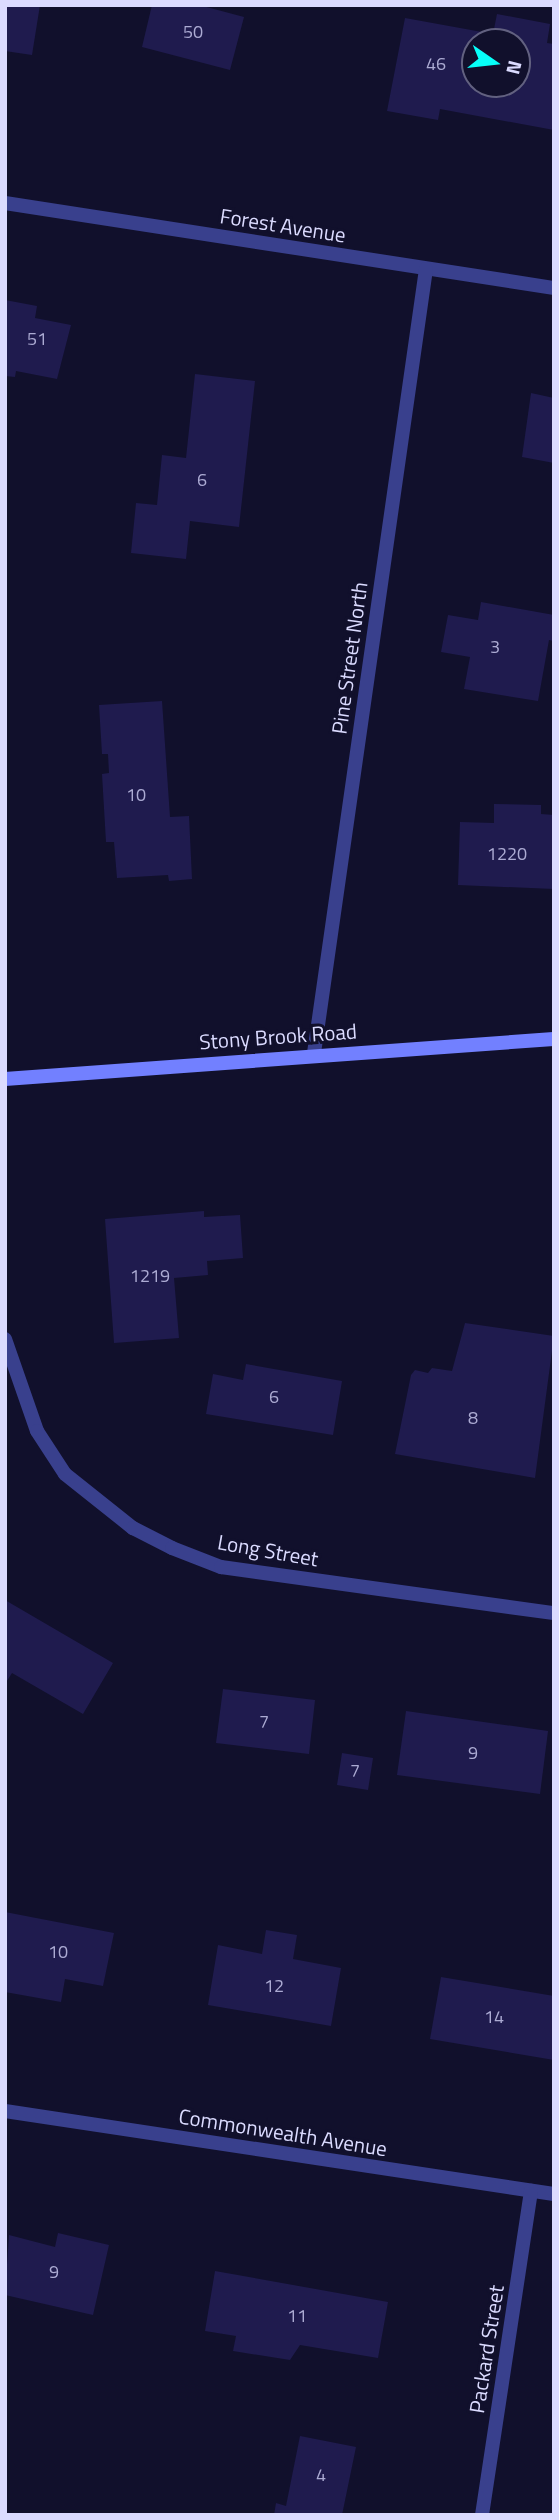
<!DOCTYPE html>
<style>
body{margin:0}
#map{position:relative;width:559px;height:2520px;overflow:hidden;background:#11102c;font-family:"Titillium Web",sans-serif}
div>[style]{position:absolute}
[style*='--x']{left:calc(var(--x)*1px);top:calc(var(--y)*1px);width:calc(var(--w)*1px);rotate:calc(var(--a)*1deg)}
.building>*{inset:0;background:#1f1b4e}
.street>*{height:14px;margin:-7px;padding:0 7px;transform-origin:7px;border-radius:7px;background:#39408d}
.secondary>*{height:14px;margin:-7px;padding:0 7px;transform-origin:7px;border-radius:7px;background:#7280ff}
span{translate:-50% -50%;white-space:nowrap;text-align:center;line-height:1.15;-webkit-text-stroke:6px #11102c;paint-order:stroke}
.number-label{font-size:18px;color:#acabd3}
.number-label span{-webkit-text-stroke-width:0}
.street-label{font-size:21px;color:#dbdbff}
.frame{position:absolute;inset:0;border:7px solid #dbdbff;pointer-events:none}
.north{position:absolute;left:461px;top:28px;width:70px;height:70px;box-sizing:border-box;background:#11102c;border:2px solid #626180;border-radius:50%;rotate:104deg;font-size:19px;font-weight:700;line-height:28px;text-align:center;color:#dbdbff}
.north::after{content:'';display:block;margin:auto;width:24px;height:32px;background:#07fff9;clip-path:polygon(50% 0,100% 100%,50% 72%,0 100%)}
</style>
<div id="map">
<div class="building">
<i style="clip-path:polygon(5px 5px,40px 5px,32px 55px,5px 51px)"></i>
<i style="clip-path:polygon(152px 5px,199px 5px,244px 17px,230px 70px,142px 47px)"></i>
<i style="clip-path:polygon(evenodd,497px 14px,550px 24px,547px 43px,554px 44px,554px 130px,440px 109px,438px 120px,387px 111px,405px 18px,493px 34px,497px 14px,475px 42px,517px 42px,517px 84px,475px 84px,475px 42px)"></i>
<i style="clip-path:polygon(5px 300px,37px 306px,35px 318px,71px 325px,57px 379px,16px 371px,15px 377px,5px 376px)"></i>
<i style="clip-path:polygon(195px 374px,255px 381px,239px 527px,190px 521px,186px 559px,131px 553px,136px 503px,157px 505px,162px 455px,186px 458px)"></i>
<i style="clip-path:polygon(531px 393px,554px 398px,554px 463px,522px 457px)"></i>
<i style="clip-path:polygon(481px 602px,554px 615px,554px 641px,549px 640px,538px 701px,464px 689px,470px 657px,441px 652px,448px 615px,478px 620px)"></i>
<i style="clip-path:polygon(162px 701px,170px 817px,189px 816px,192px 879px,169px 881px,168px 875px,117px 878px,114px 842px,106px 842px,102px 774px,109px 773px,108px 754px,102px 754px,99px 705px)"></i>
<i style="clip-path:polygon(494px 804px,541px 805px,541px 814px,554px 815px,554px 889px,458px 885px,460px 822px,494px 823px)"></i>
<i style="clip-path:polygon(204px 1211px,204px 1217px,240px 1215px,243px 1258px,207px 1261px,208px 1275px,174px 1278px,179px 1338px,114px 1343px,105px 1219px)"></i>
<i style="clip-path:polygon(465px 1323px,554px 1336px,535px 1478px,395px 1454px,411px 1375px,415px 1370px,428px 1373px,432px 1368px,452px 1371px)"></i>
<i style="clip-path:polygon(246px 1364px,342px 1381px,333px 1435px,206px 1414px,213px 1374px,243px 1380px)"></i>
<i style="clip-path:polygon(5px 1600px,113px 1663px,83px 1714px,12px 1673px,5px 1684px)"></i>
<i style="clip-path:polygon(223px 1689px,315px 1700px,309px 1754px,216px 1743px)"></i>
<i style="clip-path:polygon(406px 1711px,548px 1731px,540px 1794px,397px 1775px)"></i>
<i style="clip-path:polygon(342px 1753px,373px 1758px,368px 1790px,337px 1785px)"></i>
<i style="clip-path:polygon(5px 1912px,114px 1933px,103px 1986px,65px 1979px,61px 2002px,5px 1992px)"></i>
<i style="clip-path:polygon(266px 1930px,297px 1935px,293px 1959px,341px 1968px,331px 2026px,208px 2005px,218px 1945px,262px 1954px)"></i>
<i style="clip-path:polygon(441px 1977px,554px 1996px,554px 2060px,430px 2039px)"></i>
<i style="clip-path:polygon(58px 2233px,109px 2245px,93px 2315px,5px 2295px,9px 2235px,55px 2247px)"></i>
<i style="clip-path:polygon(215px 2271px,388px 2302px,378px 2358px,300px 2345px,290px 2360px,233px 2351px,236px 2336px,205px 2331px)"></i>
<i style="clip-path:polygon(300px 2436px,356px 2447px,342px 2515px,274px 2515px,276px 2503px,286px 2506px)"></i>
</div>
<div class="street">
<i style="--x:5;--y:203;--w:556;--a:8.8"></i>
<i style="--x:314;--y:1053;--w:792;--a:-81.87"></i>
<i style="--x:5;--y:1339;--w:97;--a:70.8"></i>
<i style="--x:37;--y:1431;--w:51;--a:56.9"></i>
<i style="--x:65;--y:1474;--w:87;--a:38.5"></i>
<i style="--x:133;--y:1528;--w:44;--a:27.1"></i>
<i style="--x:172;--y:1548;--w:53;--a:21.2"></i>
<i style="--x:221;--y:1567;--w:336;--a:7.9"></i>
<i style="--x:5;--y:2111;--w:555;--a:8.6"></i>
<i style="--x:482;--y:2515;--w:328;--a:-81.4"></i>
</div>
<div class="secondary">
<i style="--x:5;--y:1079;--w:550;--a:-4.17"></i>
</div>
<div class="number-label">
<span style="left:193px;top:32px">50</span>
<span style="left:436px;top:64px">46</span>
<span style="left:37px;top:339px">51</span>
<span style="left:202px;top:480px">6</span>
<span style="left:495px;top:647px">3</span>
<span style="left:136px;top:795px">10</span>
<span style="left:507px;top:854px">1220</span>
<span style="left:150px;top:1276px">1219</span>
<span style="left:274px;top:1397px">6</span>
<span style="left:473px;top:1418px">8</span>
<span style="left:264px;top:1722px">7</span>
<span style="left:473px;top:1753px">9</span>
<span style="left:355px;top:1771px">7</span>
<span style="left:58px;top:1952px">10</span>
<span style="left:274px;top:1986px">12</span>
<span style="left:494px;top:2017px">14</span>
<span style="left:54px;top:2272px">9</span>
<span style="left:297px;top:2316px">11</span>
<span style="left:321px;top:2475px">4</span>
</div>
<div class="street-label">
<span style="left:283px;top:225px;rotate:9deg">Forest Avenue</span>
<span style="left:349px;top:658px;rotate:-82deg">Pine Street North</span>
<span style="left:278px;top:1036px;rotate:-4deg">Stony Brook Road</span>
<span style="left:268px;top:1550px;rotate:10deg">Long Street</span>
<span style="left:283px;top:2132px;rotate:9deg">Commonwealth Avenue</span>
<span style="left:486px;top:2349px;rotate:-81deg">Packard Street</span>
</div>
<div class="frame"></div>
<div class="north">N</div>
</div>
